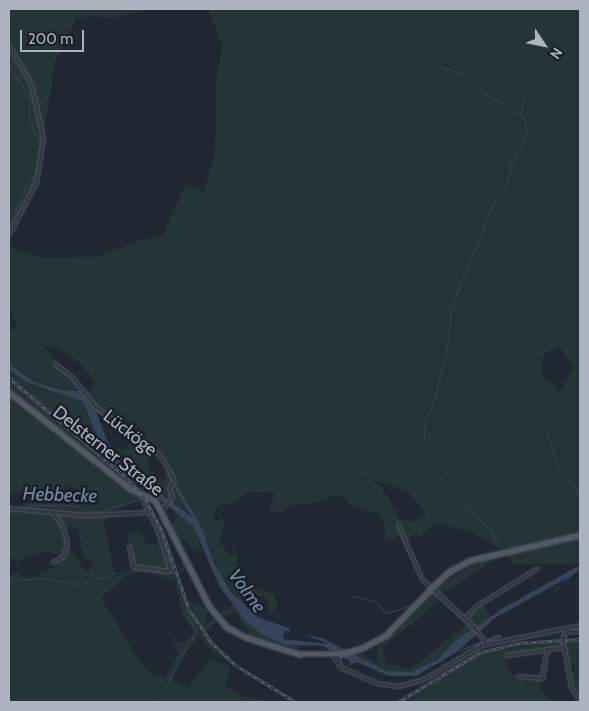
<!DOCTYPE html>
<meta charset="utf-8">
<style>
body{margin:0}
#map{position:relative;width:589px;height:711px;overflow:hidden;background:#202733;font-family:Cabin,sans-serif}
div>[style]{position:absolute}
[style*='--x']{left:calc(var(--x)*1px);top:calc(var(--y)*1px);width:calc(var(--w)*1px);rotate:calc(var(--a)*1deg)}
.green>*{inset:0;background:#253537}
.water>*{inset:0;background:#36435b}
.stream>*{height:1px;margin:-0.5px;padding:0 0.5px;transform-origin:0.5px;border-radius:0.5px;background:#36435b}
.canal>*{height:2.5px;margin:-1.25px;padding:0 1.25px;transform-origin:1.25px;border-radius:1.25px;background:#36435b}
.roads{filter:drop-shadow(0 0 1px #515662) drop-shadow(0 0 1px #515662)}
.minor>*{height:3px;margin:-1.5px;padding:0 1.5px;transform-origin:1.5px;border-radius:1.5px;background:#333944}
.major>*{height:4.5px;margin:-2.25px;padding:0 2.25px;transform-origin:2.25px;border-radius:2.25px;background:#515764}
.rail>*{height:3px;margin-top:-1.5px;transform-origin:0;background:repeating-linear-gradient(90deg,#191e28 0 4px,#555c6b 0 8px);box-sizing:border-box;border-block:1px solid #555c6b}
.bridges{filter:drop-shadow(0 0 1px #515662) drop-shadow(0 0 1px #515662)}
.minor-bridge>*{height:3px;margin:-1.5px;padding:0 1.5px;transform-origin:1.5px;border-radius:1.5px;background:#333944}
.major-bridge>*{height:4.5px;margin:-2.25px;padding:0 2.25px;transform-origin:2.25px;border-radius:2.25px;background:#515764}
span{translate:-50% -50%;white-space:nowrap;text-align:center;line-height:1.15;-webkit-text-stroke:4.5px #191e28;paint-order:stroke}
.street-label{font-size:18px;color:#adb3c1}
.water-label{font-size:19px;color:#7788a8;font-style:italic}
.frame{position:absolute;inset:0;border:10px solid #adb3c1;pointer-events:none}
.north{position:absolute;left:519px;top:20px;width:50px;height:50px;-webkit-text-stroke:4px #191e28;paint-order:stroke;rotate:124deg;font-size:14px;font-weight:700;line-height:20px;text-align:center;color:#adb3c1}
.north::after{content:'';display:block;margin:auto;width:18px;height:22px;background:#adb3c1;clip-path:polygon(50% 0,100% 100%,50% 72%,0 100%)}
.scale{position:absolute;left:20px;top:30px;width:64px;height:22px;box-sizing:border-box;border:2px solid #adb3c1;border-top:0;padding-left:6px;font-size:15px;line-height:18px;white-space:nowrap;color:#adb3c1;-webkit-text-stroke:4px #191e28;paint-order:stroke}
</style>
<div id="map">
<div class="green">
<i style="clip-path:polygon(9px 9px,151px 9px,113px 18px,88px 16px,76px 20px,54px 65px,38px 177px,9px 237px)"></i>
<i style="clip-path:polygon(evenodd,208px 9px,580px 9px,580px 532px,553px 541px,501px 549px,472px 532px,436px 523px,420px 537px,417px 534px,405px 539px,400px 534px,394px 540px,385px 542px,385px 524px,381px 516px,353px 506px,340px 495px,330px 496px,325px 501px,295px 505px,283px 509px,282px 514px,268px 511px,275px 495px,272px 492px,246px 493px,235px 503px,218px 505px,213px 518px,215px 521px,222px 518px,224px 521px,220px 541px,229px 555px,233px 555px,233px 546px,236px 551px,241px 581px,273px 594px,278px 605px,271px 614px,266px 597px,256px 596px,245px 608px,220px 574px,201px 526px,194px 517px,133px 473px,108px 447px,104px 434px,114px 450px,120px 447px,122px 450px,137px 438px,139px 432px,128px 420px,110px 422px,88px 402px,83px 395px,96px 384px,81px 364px,60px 349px,41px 344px,84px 388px,76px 390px,77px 392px,32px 381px,9px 363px,9px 331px,18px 327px,9px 306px,9px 241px,13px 249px,43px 258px,96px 257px,134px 242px,162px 236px,186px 184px,204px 192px,215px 149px,216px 85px,222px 45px,208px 9px,559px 346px,573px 367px,560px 391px,554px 384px,542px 378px,541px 363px,544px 355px,559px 346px,208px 9px,144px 445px,167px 461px,164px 483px,152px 471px,146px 469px,150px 466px,147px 461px,154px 456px,144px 445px,208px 9px,374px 481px,385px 482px,409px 493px,426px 513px,414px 522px,399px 519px,374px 481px)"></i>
<i style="clip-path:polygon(9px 369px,29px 384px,80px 399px,104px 451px,146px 488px,143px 491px,9px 377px)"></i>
<i style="clip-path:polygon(9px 380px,125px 478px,138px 490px,9px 388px)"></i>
<i style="clip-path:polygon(evenodd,9px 397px,140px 499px,106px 514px,53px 513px,62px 528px,67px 545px,84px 569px,87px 572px,93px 564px,83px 555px,78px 527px,64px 527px,55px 515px,113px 515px,104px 522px,115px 577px,132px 570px,127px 534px,140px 531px,147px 544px,161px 544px,197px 626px,217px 651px,237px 666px,212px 651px,199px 636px,177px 664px,171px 679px,188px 688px,211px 657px,230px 669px,225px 687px,243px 696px,271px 702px,9px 702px,9px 577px,19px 571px,24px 578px,38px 580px,39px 572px,54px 568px,58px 564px,53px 562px,65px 551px,56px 554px,46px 551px,18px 561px,19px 569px,13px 558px,9px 557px,9px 506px,23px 509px,27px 509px,24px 504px,30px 503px,66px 504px,74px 502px,72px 498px,80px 497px,81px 492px,68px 485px,58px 494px,21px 491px,9px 494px,9px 397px,140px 572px,175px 580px,182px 613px,195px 633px,185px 642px,174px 641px,135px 575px,179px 652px,165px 678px,154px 674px,140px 662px,101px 598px,126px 576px,140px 572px)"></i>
<i style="clip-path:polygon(175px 510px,195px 529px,202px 552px,195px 551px,185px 539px,178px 541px,170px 526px,176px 520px)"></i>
<i style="clip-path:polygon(580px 540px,578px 564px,511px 564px,508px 554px)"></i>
<i style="clip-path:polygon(503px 554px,442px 594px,428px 611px,382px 647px,387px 663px,410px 669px,467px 624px,474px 629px,455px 641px,434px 662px,410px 672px,394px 673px,362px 661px,355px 654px,360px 653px,378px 664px,377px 644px,399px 629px,438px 586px,481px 559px)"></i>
<i style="clip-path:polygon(189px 603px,197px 603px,206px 610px,205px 620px,208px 624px,215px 618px,217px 622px,205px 632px)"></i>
<i style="clip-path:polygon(482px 604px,490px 616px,476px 627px,468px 618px)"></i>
<i style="clip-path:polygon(233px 605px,245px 621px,276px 641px,299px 646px,298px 651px,247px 634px,248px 631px,235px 613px,224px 616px,221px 613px)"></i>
<i style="clip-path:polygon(561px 641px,560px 647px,504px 654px,508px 669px,527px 685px,528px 678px,540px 681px,539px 689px,555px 702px,400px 702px,481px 653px)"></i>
<i style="clip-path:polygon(580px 641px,580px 699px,569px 672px,574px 672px,575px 664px,566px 664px,565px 647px,566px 642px)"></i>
</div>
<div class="water">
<i style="clip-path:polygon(9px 363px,32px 381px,62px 390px,80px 391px,95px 409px,112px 453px,133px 473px,192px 517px,170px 479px,165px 466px,201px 526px,215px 565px,232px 593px,257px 617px,289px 628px,290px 632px,285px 631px,283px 639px,330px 644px,304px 635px,322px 638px,386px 671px,410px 672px,437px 660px,455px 641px,503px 608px,580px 565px,580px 569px,545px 599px,569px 577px,495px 618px,458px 651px,499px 634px,503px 637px,457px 652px,416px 676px,389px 676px,357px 662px,347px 666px,351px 662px,323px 646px,286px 645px,263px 635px,245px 621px,220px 587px,193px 526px,130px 476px,104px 451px,82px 401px,26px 382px,9px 369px)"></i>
</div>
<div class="stream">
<i style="--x:429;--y:62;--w:3;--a:18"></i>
<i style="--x:9;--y:66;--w:37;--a:56"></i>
<i style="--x:30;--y:97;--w:23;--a:92"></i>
<i style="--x:29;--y:120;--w:26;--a:65"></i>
<i style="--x:40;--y:144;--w:31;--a:99"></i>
<i style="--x:35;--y:175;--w:9;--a:139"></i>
<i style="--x:28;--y:181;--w:49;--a:112.9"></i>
<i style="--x:436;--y:66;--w:30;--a:17"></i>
<i style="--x:465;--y:75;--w:34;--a:43"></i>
<i style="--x:490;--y:98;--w:14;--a:21"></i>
<i style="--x:38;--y:105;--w:17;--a:-50"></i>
<i style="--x:521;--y:113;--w:16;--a:-79"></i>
<i style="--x:499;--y:194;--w:13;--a:-51"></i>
<i style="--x:507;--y:184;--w:19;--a:-78"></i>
<i style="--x:511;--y:165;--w:36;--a:-63"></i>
<i style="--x:527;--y:133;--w:15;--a:-101"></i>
<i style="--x:524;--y:118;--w:21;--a:-139"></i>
<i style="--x:453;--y:302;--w:111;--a:-67.8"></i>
<i style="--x:547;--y:433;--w:35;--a:72"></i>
<i style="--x:558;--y:466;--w:35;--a:51"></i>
<i style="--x:424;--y:441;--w:20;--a:-87"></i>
<i style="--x:425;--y:421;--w:17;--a:-65"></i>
<i style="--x:432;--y:406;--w:58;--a:-75"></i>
<i style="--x:447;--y:350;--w:42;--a:-84.6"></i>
<i style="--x:422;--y:459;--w:36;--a:46"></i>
<i style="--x:361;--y:471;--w:5;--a:37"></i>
<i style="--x:377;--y:484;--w:27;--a:56"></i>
<i style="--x:450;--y:487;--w:60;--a:47"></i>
<i style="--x:491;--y:531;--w:18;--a:63"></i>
<i style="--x:24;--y:508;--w:6;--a:-31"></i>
<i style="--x:29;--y:505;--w:40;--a:0"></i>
<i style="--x:69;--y:505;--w:30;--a:14"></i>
<i style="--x:98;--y:512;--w:43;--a:-17.6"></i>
<i style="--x:394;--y:509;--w:4;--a:56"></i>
<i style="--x:396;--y:517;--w:7;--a:82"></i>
<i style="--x:400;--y:535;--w:47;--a:65.1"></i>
<i style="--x:130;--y:570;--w:45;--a:3.8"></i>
<i style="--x:178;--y:572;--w:9;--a:-41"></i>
<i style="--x:9;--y:581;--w:30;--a:-6"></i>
<i style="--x:39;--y:578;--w:41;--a:8.3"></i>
<i style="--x:80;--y:584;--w:45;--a:-16.8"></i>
<i style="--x:431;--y:592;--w:45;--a:42.3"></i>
<i style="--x:353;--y:596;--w:22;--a:13"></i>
<i style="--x:374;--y:601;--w:18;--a:43"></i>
<i style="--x:387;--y:613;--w:22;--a:-18"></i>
<i style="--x:188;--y:612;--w:1;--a:-45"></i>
<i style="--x:187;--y:616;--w:17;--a:62"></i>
<i style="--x:195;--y:631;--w:9;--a:111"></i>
<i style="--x:466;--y:624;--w:10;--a:53"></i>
<i style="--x:166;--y:686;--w:47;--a:-61.8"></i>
<i style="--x:161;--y:694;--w:6;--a:-59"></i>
<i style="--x:155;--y:702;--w:5;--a:-53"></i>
</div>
<div class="canal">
<i style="--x:93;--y:408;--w:15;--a:32"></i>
</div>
<div class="roads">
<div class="minor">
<i style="--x:9;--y:46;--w:44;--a:59.9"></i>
<i style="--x:31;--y:84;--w:55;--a:77.5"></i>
<i style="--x:43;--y:138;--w:45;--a:99"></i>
<i style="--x:36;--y:182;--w:59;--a:117.4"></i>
<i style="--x:55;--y:364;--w:21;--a:37"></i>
<i style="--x:72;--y:377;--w:37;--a:52"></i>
<i style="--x:95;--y:406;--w:81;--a:37"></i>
<i style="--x:160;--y:455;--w:29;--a:61"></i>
<i style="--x:174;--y:480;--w:9;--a:122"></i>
<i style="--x:169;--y:488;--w:9;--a:69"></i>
<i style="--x:172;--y:496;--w:19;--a:126"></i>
<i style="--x:9;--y:508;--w:76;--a:5.3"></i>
<i style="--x:85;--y:515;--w:65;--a:-2.6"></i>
<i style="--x:398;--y:525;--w:59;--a:66"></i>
<i style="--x:422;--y:579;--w:72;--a:42.8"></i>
<i style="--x:475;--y:628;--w:19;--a:55"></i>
<i style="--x:129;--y:546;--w:20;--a:79"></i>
<i style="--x:133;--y:566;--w:34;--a:8"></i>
<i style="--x:167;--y:571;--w:4;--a:-34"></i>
<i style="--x:170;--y:569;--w:43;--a:-107.6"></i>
<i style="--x:157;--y:528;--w:39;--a:-117"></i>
<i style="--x:53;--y:562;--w:12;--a:-31"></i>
<i style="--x:63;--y:556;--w:14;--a:-73"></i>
<i style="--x:67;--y:543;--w:16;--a:-104"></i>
<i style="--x:63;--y:527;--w:16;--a:-125"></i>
<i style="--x:465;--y:618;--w:16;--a:-47"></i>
<i style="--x:476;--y:606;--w:72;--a:-31.9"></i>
<i style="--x:563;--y:636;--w:6;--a:-51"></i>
<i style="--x:567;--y:631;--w:13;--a:0"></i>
<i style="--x:563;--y:642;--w:46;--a:79.9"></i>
<i style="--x:571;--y:687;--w:17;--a:57"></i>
<i style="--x:337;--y:655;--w:11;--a:75"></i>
<i style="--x:506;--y:655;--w:58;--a:-8"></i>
<i style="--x:333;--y:656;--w:13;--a:58"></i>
<i style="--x:340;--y:667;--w:40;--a:23.4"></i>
<i style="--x:377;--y:683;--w:21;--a:8"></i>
<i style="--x:398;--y:686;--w:27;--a:-15"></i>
<i style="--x:424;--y:679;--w:66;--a:-30.8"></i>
<i style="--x:481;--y:645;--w:101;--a:-11.4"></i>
<i style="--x:518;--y:676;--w:24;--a:5"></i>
<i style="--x:542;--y:678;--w:30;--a:-81"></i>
</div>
<div class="major">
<i style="--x:9;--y:392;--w:156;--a:38.5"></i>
<i style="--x:131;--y:489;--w:26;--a:25"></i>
<i style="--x:155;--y:500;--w:120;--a:62.8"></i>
<i style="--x:210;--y:607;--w:26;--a:50"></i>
<i style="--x:227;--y:627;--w:21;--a:29"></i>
<i style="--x:245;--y:637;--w:57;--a:17.5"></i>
<i style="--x:299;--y:654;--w:41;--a:0"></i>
<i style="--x:340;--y:654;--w:23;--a:-15"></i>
<i style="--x:362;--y:648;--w:27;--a:-28"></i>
<i style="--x:386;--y:635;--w:62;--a:-45.7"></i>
<i style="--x:431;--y:588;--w:25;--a:-42"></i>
<i style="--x:450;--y:571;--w:24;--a:-28"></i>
<i style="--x:471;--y:560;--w:112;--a:-12.9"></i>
</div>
</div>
<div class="rail">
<i style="--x:9;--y:378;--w:153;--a:40.2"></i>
<i style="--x:126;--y:477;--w:25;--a:47"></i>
<i style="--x:143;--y:495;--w:40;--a:62"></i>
<i style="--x:162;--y:530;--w:83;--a:71.1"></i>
<i style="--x:189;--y:609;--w:40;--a:56"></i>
<i style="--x:211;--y:642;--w:35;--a:43"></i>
<i style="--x:237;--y:666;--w:69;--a:31.4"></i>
<i style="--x:398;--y:702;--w:97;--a:-31.1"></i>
<i style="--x:481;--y:652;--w:40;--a:-13"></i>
<i style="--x:520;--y:643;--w:60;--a:-3.8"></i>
</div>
<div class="bridges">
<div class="minor-bridge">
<i style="--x:563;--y:636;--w:6;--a:90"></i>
</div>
<div class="major-bridge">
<i style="--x:429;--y:591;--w:4;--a:-56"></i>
</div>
</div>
<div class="street-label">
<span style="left:130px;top:433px;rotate:38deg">Lücköge</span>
<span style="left:108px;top:451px;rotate:38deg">Delsterner Straße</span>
</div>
<div class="water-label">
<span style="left:60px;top:495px;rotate:2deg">Hebbecke</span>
<span style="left:247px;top:591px;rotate:54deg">Volme</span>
</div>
<div class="frame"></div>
<div class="north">N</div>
<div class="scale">200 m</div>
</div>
